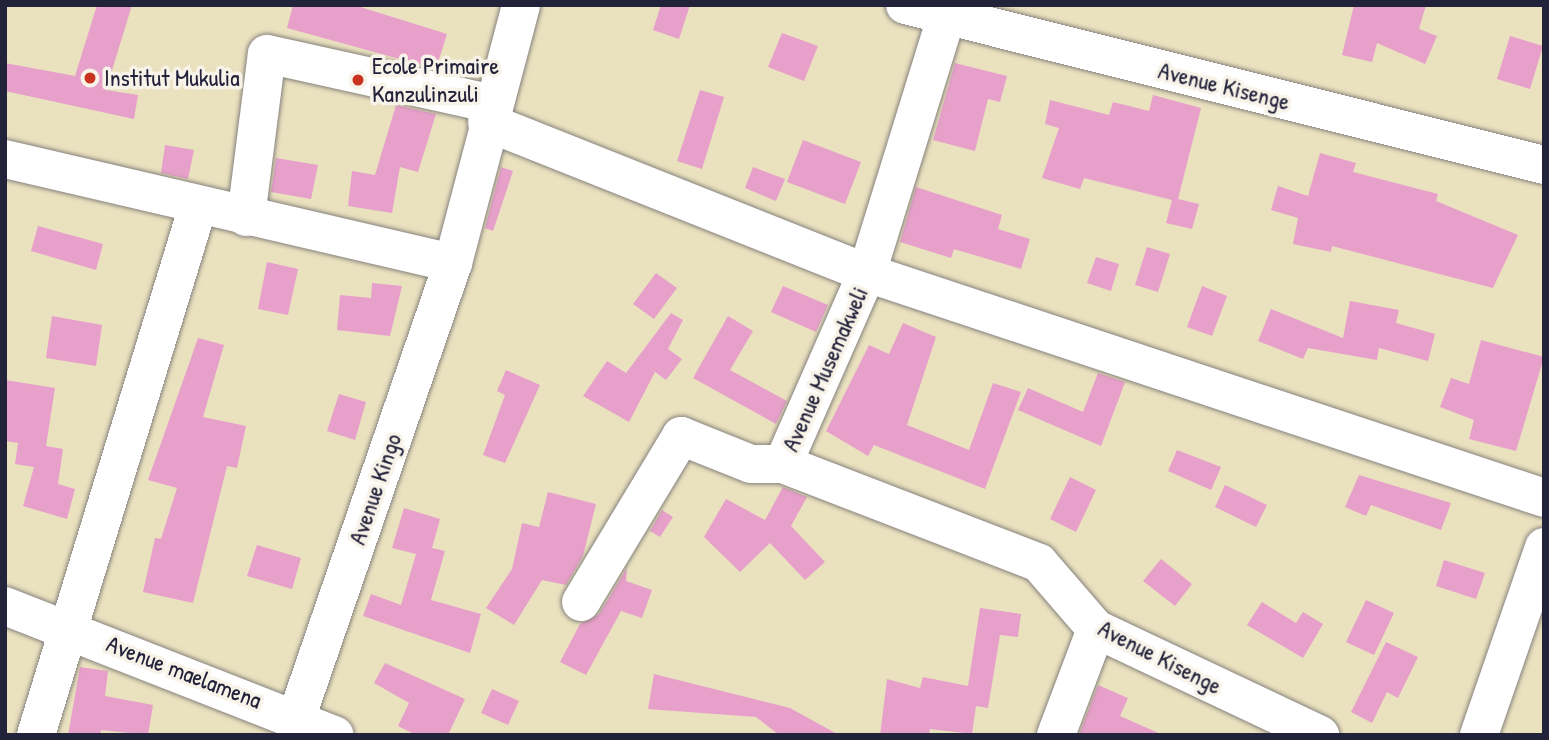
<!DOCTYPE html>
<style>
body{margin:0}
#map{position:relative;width:1549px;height:740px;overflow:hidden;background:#eae1bf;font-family:"Patrick Hand",sans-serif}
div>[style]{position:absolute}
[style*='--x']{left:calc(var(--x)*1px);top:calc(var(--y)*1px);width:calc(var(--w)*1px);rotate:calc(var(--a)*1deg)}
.building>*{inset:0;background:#e7a0ca}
.roads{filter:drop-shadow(0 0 2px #86827d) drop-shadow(0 0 2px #86827d)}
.minor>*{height:38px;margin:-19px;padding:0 19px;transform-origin:19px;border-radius:19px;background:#fff}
.dots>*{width:19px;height:19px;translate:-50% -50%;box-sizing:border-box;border:4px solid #f7f3e8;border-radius:50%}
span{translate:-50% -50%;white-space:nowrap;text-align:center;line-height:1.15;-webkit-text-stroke:7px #f7f3e8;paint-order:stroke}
.poi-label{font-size:24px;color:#22223b}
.left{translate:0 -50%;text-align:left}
.street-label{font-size:24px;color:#22223b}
.frame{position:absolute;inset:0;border:7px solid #22223b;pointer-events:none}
</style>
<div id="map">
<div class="building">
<i style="clip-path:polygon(97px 5px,132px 5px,106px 90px,138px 95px,134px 119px,5px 91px,5px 63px,75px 76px)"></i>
<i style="clip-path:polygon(293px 5px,354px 5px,447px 34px,436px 69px,287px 28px)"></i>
<i style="clip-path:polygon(661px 5px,690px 5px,679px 39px,653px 30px)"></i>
<i style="clip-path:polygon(1354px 5px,1426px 5px,1419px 29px,1437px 36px,1425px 64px,1377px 43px,1372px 62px,1342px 55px)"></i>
<i style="clip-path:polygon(782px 33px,818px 46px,804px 81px,768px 67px)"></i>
<i style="clip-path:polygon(1510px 36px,1543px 46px,1530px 89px,1497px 79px)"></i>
<i style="clip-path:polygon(955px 63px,1007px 76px,1000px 102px,988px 99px,975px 151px,933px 140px)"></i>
<i style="clip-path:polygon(700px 90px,724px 97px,702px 169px,677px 161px)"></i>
<i style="clip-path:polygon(1153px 95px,1201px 108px,1178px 199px,1199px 204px,1192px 229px,1166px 223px,1172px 200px,1084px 178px,1080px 189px,1042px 178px,1059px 128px,1045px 124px,1050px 100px,1109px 115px,1113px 102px,1149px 111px)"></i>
<i style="clip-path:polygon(396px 105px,436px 114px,418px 172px,400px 167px,392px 213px,348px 206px,352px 171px,375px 175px)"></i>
<i style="clip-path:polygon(803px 140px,861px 162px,845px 204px,787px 182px)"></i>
<i style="clip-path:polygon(165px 145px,194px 150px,188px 179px,161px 173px)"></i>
<i style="clip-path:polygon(1320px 153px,1356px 163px,1353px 172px,1438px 194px,1436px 201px,1518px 235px,1493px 288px,1332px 246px,1331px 252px,1293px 244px,1298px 218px,1271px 210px,1278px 186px,1308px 196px)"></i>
<i style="clip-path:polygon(276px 158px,318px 165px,311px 199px,271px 192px)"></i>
<i style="clip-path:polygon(501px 167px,513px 171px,493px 231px,485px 228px)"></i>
<i style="clip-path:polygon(753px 167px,785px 179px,776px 201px,745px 188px)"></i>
<i style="clip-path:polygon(916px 187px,1002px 215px,998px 229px,1030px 239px,1021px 269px,954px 249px,951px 258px,900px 242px)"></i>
<i style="clip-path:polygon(38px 226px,103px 244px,96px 270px,31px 251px)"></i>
<i style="clip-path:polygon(1147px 247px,1170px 254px,1158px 292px,1135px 285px)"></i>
<i style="clip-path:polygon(1096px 257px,1119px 264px,1111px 291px,1087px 283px)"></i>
<i style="clip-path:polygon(267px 262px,298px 269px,288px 315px,258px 309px)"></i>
<i style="clip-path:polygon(656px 273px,677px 288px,654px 319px,633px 304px)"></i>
<i style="clip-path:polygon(372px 283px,402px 286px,390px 336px,337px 330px,340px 295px,371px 298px)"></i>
<i style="clip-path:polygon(783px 286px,828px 305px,816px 332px,771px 312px)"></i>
<i style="clip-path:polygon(1202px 286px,1227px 296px,1212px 336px,1187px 327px)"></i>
<i style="clip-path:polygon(1350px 301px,1399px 310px,1396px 323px,1435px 334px,1428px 361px,1379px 348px,1377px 360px,1308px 348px,1303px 359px,1258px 341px,1271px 309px,1343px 338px)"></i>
<i style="clip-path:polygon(671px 313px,683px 320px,668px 349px,682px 359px,666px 380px,655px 372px,629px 422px,583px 396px,607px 361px,626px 373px)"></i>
<i style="clip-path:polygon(52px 316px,102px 325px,96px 366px,46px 358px)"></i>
<i style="clip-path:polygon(728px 316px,753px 331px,730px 370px,787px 401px,776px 424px,693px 378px)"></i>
<i style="clip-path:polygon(903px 323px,936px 337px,907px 425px,969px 450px,993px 383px,1021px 392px,985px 489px,874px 445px,868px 456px,826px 431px,869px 345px,889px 354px)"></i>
<i style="clip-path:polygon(198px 338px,224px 345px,203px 417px,246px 426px,237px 468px,227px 466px,193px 603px,143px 592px,155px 538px,161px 539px,177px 488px,148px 480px)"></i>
<i style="clip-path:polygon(1481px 340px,1544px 357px,1516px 451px,1469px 439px,1474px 420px,1440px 407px,1451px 378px,1469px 384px)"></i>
<i style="clip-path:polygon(506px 370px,540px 385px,505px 463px,483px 455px,505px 395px,497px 391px)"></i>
<i style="clip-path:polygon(1098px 373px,1125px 382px,1101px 446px,1018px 410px,1028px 388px,1083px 412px)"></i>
<i style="clip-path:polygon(5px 380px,55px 388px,46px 446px,63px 449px,58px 484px,75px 489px,67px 519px,23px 506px,34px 467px,15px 464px,18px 443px,5px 441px)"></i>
<i style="clip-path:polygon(339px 394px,366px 402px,355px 440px,327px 431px)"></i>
<i style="clip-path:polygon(1177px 450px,1221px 467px,1211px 490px,1168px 471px)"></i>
<i style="clip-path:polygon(1359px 475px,1451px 503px,1441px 530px,1371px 505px,1366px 516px,1345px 507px)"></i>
<i style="clip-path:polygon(1070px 477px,1096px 490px,1076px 532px,1050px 519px)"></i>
<i style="clip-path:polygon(1225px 485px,1267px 505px,1256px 527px,1215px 507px)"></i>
<i style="clip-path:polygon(783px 487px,807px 497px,791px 526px,825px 562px,805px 580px,770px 543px,740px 572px,704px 537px,726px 499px,765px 520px)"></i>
<i style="clip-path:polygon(548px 492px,596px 504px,583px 556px,566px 585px,542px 580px,514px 625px,486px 608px,512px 569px,522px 523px,539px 527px)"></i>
<i style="clip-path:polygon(404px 508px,440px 519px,432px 548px,445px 551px,431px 600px,481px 614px,470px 653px,363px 616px,371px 594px,401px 605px,416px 554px,392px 548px)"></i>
<i style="clip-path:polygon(662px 510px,673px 517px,660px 537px,650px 531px)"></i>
<i style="clip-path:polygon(257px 545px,301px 558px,292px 589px,247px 576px)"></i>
<i style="clip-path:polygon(1161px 559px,1192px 584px,1175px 606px,1143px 581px)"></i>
<i style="clip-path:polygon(1444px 560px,1485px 573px,1476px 599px,1436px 586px)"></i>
<i style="clip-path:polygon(627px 568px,626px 581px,652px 590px,642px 618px,621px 611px,586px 675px,560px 662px,580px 624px,599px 614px)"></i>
<i style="clip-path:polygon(1366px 600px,1394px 613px,1374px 655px,1346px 642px)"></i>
<i style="clip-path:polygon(1262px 602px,1296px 623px,1303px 612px,1323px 624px,1303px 658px,1247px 625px)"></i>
<i style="clip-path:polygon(980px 608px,1021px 614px,1018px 637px,1000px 635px,988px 708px,976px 706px,972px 734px,930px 729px,929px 735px,880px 735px,887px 679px,920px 688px,923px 677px,968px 686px)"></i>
<i style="clip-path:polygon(1386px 642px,1418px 657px,1398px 698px,1387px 692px,1372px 723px,1351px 712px)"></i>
<i style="clip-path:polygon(385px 663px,465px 699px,448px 735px,416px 735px,398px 726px,409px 703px,374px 683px)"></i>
<i style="clip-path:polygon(80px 667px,108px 671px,105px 696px,153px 705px,148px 735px,101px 730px,100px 735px,68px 735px)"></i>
<i style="clip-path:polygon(654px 674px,790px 708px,839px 735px,779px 735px,756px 717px,648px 709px)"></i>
<i style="clip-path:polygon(1098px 685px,1128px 698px,1120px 716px,1163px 735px,1079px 735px)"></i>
<i style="clip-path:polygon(492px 689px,519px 701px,508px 725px,481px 713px)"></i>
</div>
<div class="roads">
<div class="minor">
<i style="--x:905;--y:5;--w:659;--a:14.06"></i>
<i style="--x:487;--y:122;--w:409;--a:21.7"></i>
<i style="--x:867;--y:273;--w:713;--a:18.38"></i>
<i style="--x:5;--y:159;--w:460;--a:13.1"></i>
<i style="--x:246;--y:217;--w:164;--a:-82.7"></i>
<i style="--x:267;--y:54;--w:230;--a:12.5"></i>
<i style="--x:783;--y:464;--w:209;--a:-66.3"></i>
<i style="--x:867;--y:273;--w:281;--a:-72.8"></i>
<i style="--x:581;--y:602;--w:194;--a:-58.9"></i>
<i style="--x:681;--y:436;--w:75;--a:21.8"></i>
<i style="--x:751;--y:464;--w:32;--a:0"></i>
<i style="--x:783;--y:464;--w:274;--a:21.1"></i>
<i style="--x:1039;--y:563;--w:87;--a:49.2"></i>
<i style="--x:1096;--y:629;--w:248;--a:25.3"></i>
<i style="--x:5;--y:606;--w:354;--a:21.4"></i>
<i style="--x:297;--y:716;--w:479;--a:-71"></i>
<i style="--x:453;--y:263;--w:267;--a:-75.2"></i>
<i style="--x:36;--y:735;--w:553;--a:-72.97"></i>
<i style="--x:1056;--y:735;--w:113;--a:-69.3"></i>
<i style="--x:1479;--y:735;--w:199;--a:-70.9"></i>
</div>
</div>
<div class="dots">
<i style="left:90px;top:78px;background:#c8321e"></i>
<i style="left:358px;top:80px;background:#c8321e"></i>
</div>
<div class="poi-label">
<span class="left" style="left:372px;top:80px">Ecole Primaire<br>Kanzulinzuli</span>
<span class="left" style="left:104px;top:78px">Institut Mukulia</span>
</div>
<div class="street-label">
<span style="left:1224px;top:86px;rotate:14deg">Avenue Kisenge</span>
<span style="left:825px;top:369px;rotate:-66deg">Avenue Musemakweli</span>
<span style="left:375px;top:489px;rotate:-71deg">Avenue Kingo</span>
<span style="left:1160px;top:657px;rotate:27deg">Avenue Kisenge</span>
<span style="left:184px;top:672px;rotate:21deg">Avenue maelamena</span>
</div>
<div class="frame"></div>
</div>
